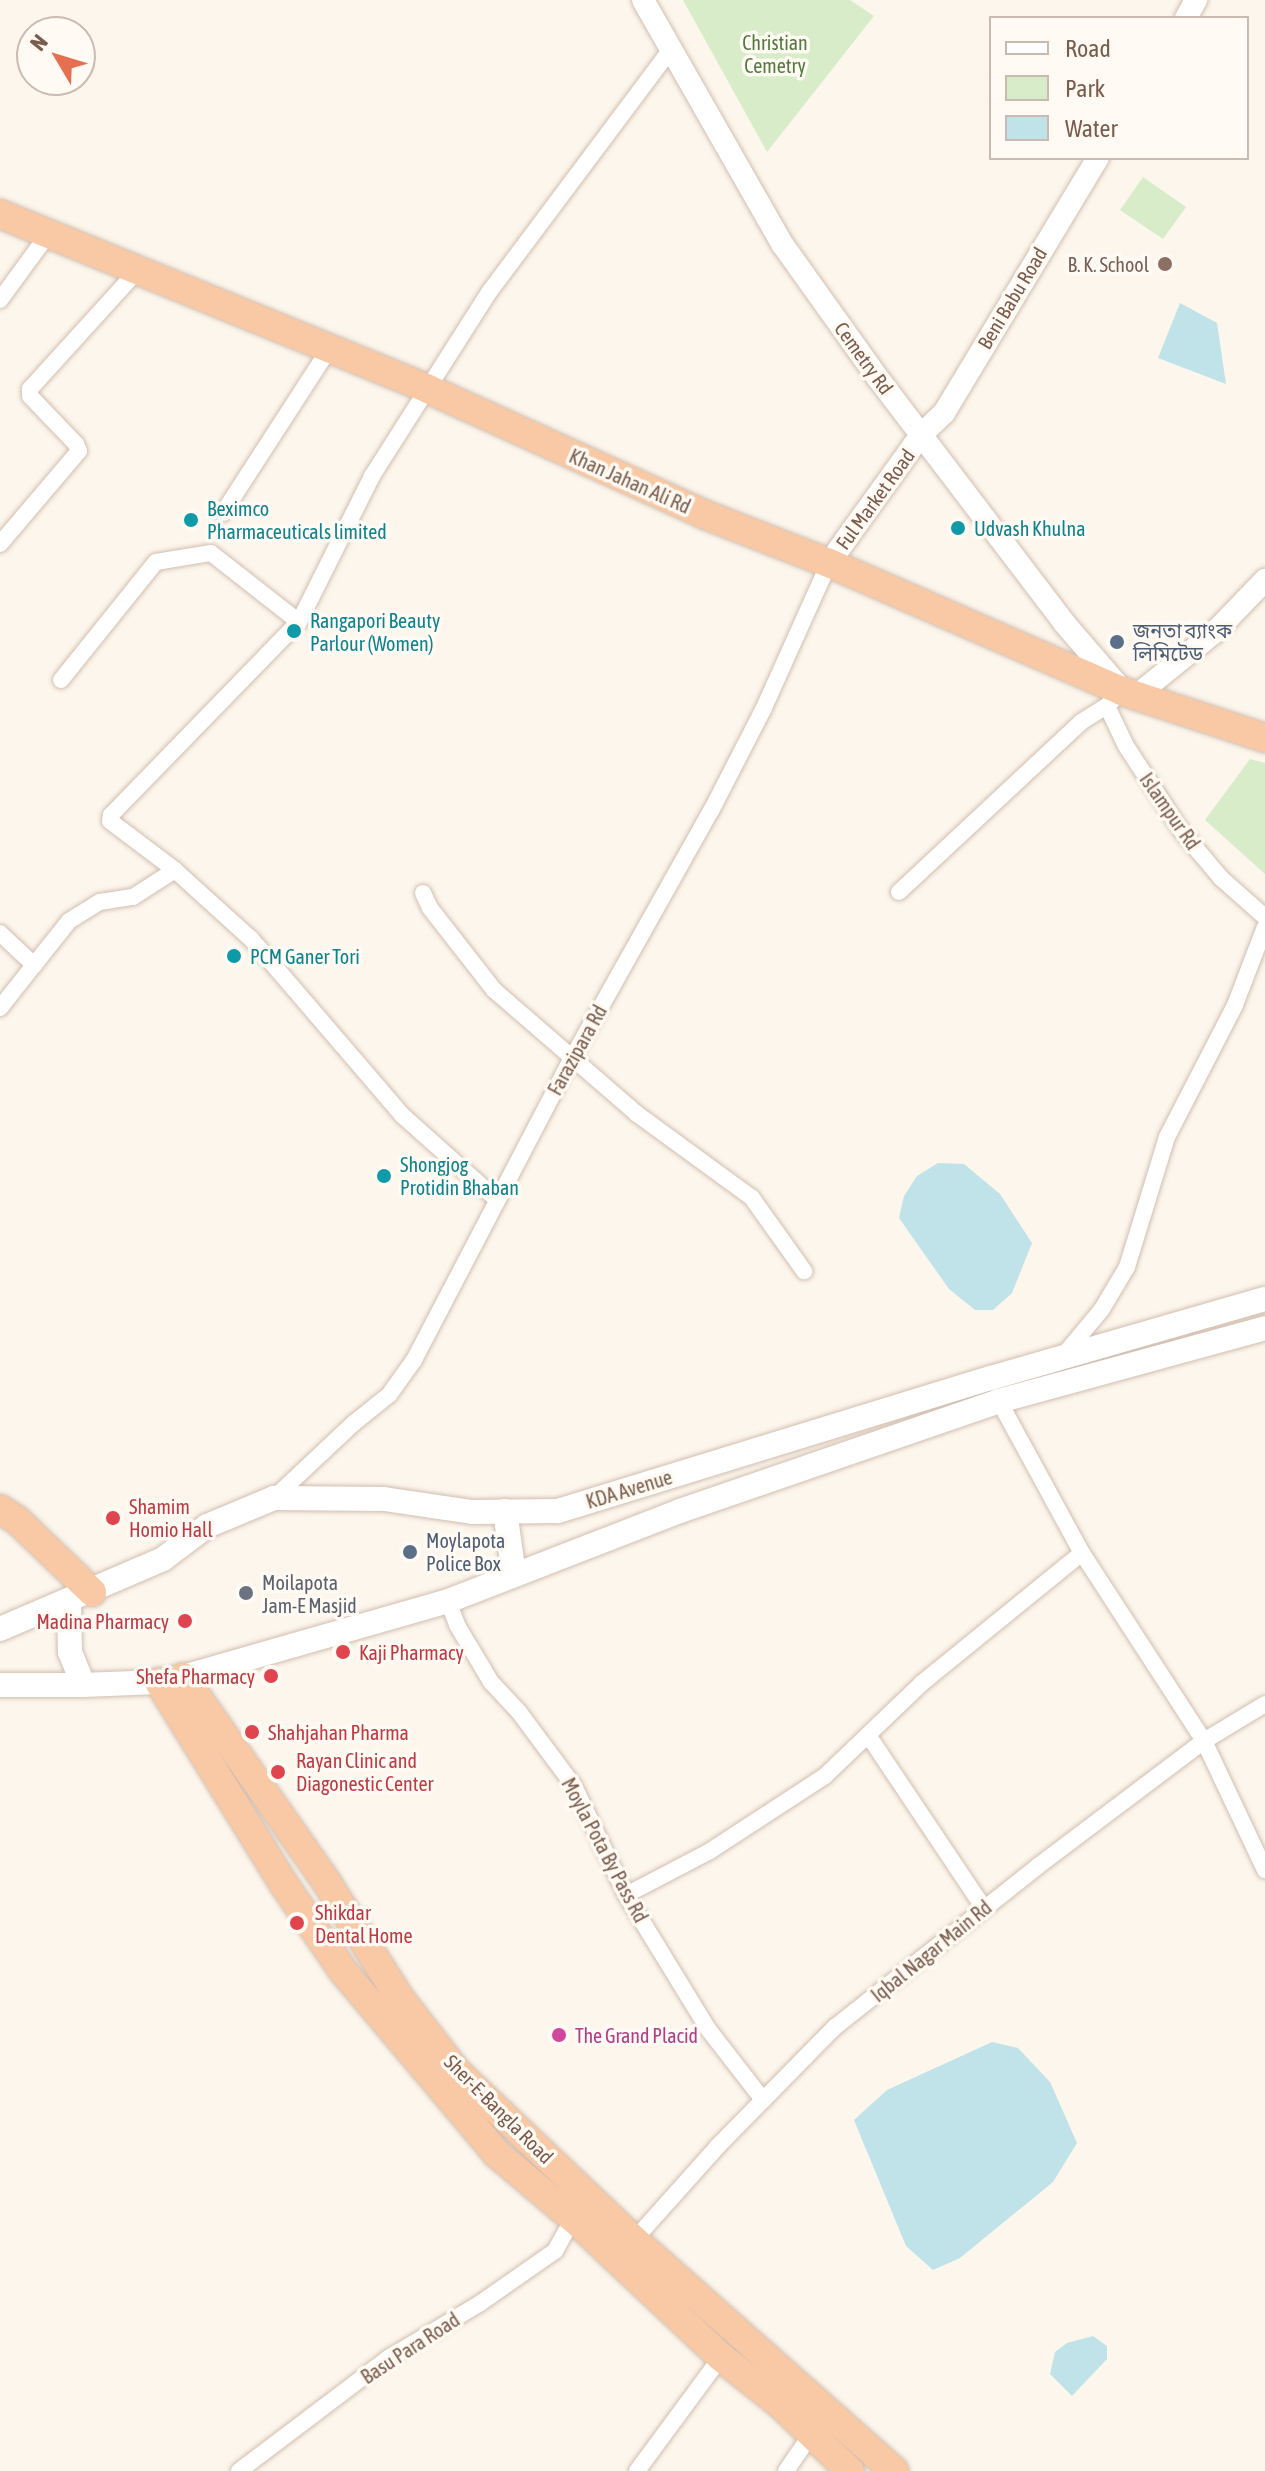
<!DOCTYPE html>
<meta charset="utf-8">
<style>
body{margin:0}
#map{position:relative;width:1265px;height:2471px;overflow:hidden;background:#fdf6ec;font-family:"Asap Condensed","Noto Sans Bengali",sans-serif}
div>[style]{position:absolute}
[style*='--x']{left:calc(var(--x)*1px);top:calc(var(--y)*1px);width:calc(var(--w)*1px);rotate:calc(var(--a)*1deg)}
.green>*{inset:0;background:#d8ecc9}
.water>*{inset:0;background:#bfe3e8}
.roads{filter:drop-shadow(0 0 2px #d1beb0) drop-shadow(0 0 2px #d1beb0)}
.minor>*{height:16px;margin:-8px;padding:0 8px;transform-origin:8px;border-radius:8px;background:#fff}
.tertiary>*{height:22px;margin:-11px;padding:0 11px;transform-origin:11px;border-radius:11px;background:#fff}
.secondary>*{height:24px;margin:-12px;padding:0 12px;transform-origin:12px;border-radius:12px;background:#fff}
.trunk>*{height:28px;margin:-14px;padding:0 14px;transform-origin:14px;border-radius:14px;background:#f9c8a4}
.dots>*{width:22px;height:22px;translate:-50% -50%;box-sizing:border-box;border:4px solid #fffaf3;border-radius:50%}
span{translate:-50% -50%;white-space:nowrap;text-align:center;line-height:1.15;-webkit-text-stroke:7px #fffaf3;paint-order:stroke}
.park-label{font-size:20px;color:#537a41}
.education-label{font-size:20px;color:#785e54}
.right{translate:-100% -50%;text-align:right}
.street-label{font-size:20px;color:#7a5c4d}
.culture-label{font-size:20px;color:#0d838f}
.left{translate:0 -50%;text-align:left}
.service-label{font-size:20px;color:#4e5e75}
.health-label{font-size:20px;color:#be3a42}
.worship-label{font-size:20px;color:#5b616d}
.hotel-label{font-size:20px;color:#b23c85}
.legend{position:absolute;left:989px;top:16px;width:260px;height:144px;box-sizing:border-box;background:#fffaf3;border:2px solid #cabbb1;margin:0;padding:10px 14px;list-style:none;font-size:24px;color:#7a5c4d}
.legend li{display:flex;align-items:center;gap:16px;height:40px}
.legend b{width:40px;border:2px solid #cabbb1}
.north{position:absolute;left:16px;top:16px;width:80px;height:80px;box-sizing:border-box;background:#fffaf3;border:2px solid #cabbb1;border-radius:50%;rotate:308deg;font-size:22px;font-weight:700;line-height:32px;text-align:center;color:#7a5c4d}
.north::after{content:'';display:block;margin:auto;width:28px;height:36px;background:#e76f51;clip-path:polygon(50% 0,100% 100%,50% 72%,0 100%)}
</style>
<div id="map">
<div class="green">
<i style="clip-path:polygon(683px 0,850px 0,874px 16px,767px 152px)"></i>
<i style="clip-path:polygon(1143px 177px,1186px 207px,1163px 239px,1120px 210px)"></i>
<i style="clip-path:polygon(1250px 759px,1265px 763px,1265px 874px,1205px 820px)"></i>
</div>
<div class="water">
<i style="clip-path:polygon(1180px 303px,1217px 323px,1226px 384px,1158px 358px)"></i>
<i style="clip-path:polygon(938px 1163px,964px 1164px,1000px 1194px,1032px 1243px,1012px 1293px,993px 1310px,975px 1310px,949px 1289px,899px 1218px,904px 1196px,917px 1176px)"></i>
<i style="clip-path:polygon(992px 2042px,1018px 2048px,1050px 2082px,1077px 2143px,1053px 2182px,960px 2258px,933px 2270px,906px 2246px,854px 2120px,887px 2090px)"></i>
<i style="clip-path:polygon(1093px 2336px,1107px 2346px,1107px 2359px,1072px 2396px,1050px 2374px,1055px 2352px,1067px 2343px)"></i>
</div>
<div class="roads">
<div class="minor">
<i style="--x:0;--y:300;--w:83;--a:-53.8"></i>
<i style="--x:223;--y:513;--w:195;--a:-57.1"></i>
<i style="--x:0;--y:544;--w:122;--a:-49.7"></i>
<i style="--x:79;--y:451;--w:8;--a:-113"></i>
<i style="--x:76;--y:444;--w:66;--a:-133.8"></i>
<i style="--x:30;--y:396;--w:7;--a:-90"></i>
<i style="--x:30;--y:389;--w:159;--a:-47.8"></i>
<i style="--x:61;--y:680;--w:151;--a:-51.2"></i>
<i style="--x:156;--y:562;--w:56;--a:-9.3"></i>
<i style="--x:211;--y:553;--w:112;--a:38.1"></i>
<i style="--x:1107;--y:706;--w:44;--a:64.6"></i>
<i style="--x:1126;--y:746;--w:104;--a:56.8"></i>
<i style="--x:1183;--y:833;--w:59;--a:49.8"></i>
<i style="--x:1221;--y:878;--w:59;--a:41.6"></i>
<i style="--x:899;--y:892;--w:249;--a:-43"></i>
<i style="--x:1081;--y:722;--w:31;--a:-32"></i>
<i style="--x:1107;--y:706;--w:21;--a:-45"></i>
<i style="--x:423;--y:893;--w:17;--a:65"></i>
<i style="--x:430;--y:908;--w:104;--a:52"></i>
<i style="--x:494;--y:990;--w:189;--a:40.9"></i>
<i style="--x:637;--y:1114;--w:142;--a:36.1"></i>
<i style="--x:752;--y:1198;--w:90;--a:54.5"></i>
<i style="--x:0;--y:933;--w:47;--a:43.3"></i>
<i style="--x:34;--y:965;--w:56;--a:-51.5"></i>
<i style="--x:69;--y:921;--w:36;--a:-32"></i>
<i style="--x:100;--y:902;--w:33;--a:-9"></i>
<i style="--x:133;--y:897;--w:50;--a:-32.7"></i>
<i style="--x:0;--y:1008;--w:55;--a:-51.7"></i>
<i style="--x:496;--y:1199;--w:126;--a:-138.2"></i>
<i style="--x:402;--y:1115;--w:232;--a:-130.6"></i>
<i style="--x:251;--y:939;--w:103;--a:-137.8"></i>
<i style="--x:175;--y:870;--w:81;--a:-143"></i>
<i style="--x:110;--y:821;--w:6;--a:-81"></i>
<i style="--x:111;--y:815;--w:269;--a:-45.8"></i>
<i style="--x:299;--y:622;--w:163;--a:-63.4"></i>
<i style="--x:372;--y:476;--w:219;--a:-57.5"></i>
<i style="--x:490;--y:291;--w:301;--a:-53.2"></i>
<i style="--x:1063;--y:1356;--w:61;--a:-50.3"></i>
<i style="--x:1102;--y:1309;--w:49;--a:-59.2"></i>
<i style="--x:1127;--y:1267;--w:136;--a:-72.9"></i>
<i style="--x:1167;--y:1137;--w:148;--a:-62.7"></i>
<i style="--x:1235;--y:1005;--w:84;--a:-69"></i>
<i style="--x:999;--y:1401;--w:173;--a:61.4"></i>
<i style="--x:1082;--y:1553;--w:224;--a:57"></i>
<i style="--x:1204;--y:1741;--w:143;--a:64.7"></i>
<i style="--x:274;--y:1498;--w:110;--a:-43.2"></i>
<i style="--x:354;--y:1423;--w:45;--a:-38.7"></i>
<i style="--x:389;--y:1395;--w:43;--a:-54.5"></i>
<i style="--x:414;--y:1360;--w:339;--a:-62.4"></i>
<i style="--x:571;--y:1060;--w:286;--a:-60.7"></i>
<i style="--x:711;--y:811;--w:114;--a:-62.8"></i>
<i style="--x:763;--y:710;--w:161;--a:-65.8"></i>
<i style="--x:448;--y:1601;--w:26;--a:69"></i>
<i style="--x:457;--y:1625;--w:66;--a:59.2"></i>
<i style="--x:491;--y:1682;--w:41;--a:47"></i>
<i style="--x:519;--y:1712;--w:92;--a:53.4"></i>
<i style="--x:574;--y:1786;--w:121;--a:64.5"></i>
<i style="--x:626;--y:1895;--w:157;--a:58.5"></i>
<i style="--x:708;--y:2029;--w:90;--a:52.2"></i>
<i style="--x:868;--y:1735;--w:208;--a:56.2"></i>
<i style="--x:626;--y:1895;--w:95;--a:-27.6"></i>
<i style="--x:710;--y:1851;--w:137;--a:-33.1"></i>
<i style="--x:825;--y:1776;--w:134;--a:-43.8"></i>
<i style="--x:922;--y:1683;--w:206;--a:-39.1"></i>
<i style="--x:634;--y:2240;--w:126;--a:-48.2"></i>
<i style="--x:718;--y:2146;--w:167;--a:-45.5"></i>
<i style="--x:835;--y:2027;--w:259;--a:-38.4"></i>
<i style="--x:1038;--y:1866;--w:208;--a:-37"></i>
<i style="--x:1204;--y:1741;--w:71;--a:-31.2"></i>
<i style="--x:239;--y:2471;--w:189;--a:-37.1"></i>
<i style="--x:390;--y:2357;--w:104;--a:-30.8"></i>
<i style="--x:479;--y:2304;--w:93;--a:-34.9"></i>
<i style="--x:555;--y:2251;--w:38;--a:-61"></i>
<i style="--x:637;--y:2471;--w:142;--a:-53.6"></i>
<i style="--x:786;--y:2471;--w:42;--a:-55.6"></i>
</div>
<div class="tertiary">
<i style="--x:643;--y:0;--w:282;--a:60.3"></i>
<i style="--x:783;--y:245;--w:162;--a:54.5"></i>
<i style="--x:877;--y:377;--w:310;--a:52.7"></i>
<i style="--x:1065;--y:624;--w:87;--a:49.2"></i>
<i style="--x:1186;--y:18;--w:21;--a:-61"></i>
<i style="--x:829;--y:563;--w:158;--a:-54.3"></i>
<i style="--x:921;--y:435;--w:32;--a:-44"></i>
<i style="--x:944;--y:413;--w:298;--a:-58.9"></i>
<i style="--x:1136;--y:696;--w:103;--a:-39.1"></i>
<i style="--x:1216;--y:631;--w:71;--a:-46.1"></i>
</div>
<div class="secondary">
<i style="--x:505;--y:1511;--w:65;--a:82"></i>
<i style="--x:69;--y:1602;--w:50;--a:88.9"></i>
<i style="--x:70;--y:1652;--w:35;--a:68"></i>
<i style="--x:83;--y:1685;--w:76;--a:-2.3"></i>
<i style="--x:159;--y:1682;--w:25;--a:-12"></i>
<i style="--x:183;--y:1677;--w:276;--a:-16"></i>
<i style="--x:448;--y:1601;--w:249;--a:-21.2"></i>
<i style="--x:680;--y:1511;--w:337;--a:-19"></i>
<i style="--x:999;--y:1401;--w:276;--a:-15.3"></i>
<i style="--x:0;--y:1629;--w:177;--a:-23.2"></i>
<i style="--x:163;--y:1559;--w:55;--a:-36.9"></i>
<i style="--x:207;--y:1526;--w:73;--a:-22.7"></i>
<i style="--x:274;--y:1498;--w:110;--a:0.5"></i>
<i style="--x:384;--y:1499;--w:89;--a:8.4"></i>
<i style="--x:472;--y:1512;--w:86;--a:-0.7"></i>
<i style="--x:558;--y:1511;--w:453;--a:-17.1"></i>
<i style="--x:991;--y:1378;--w:285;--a:-16.1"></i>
<i style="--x:0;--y:1685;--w:83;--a:0"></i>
</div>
<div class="trunk">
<i style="--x:0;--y:214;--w:462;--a:22.2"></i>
<i style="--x:428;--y:389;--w:302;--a:24.4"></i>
<i style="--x:703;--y:514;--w:135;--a:21.3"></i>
<i style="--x:829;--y:563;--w:320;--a:23.6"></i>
<i style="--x:1122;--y:691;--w:151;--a:18.2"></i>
<i style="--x:0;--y:1509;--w:20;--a:33"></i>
<i style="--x:17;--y:1520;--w:104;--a:43.8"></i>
<i style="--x:183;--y:1677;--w:251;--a:55"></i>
<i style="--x:327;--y:1883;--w:138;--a:57.7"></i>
<i style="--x:401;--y:2000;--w:90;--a:52.2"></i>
<i style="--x:456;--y:2071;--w:245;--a:43.5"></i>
<i style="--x:634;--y:2240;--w:348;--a:41.6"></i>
<i style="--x:159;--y:1682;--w:236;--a:58.3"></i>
<i style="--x:283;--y:1883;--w:107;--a:55.7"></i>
<i style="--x:343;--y:1971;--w:238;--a:49.9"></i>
<i style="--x:496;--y:2153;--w:101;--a:40.2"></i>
<i style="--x:573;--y:2218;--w:203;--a:43.2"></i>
<i style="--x:721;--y:2357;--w:75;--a:38.5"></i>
<i style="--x:780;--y:2404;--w:97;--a:43.7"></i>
</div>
</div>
<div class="dots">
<i style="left:1165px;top:264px;background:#8d6e63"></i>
<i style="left:191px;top:520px;background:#0f9aa8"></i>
<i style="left:958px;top:528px;background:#0f9aa8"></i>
<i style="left:294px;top:631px;background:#0f9aa8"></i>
<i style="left:1117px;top:642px;background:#5c6f8a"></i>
<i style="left:234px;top:956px;background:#0f9aa8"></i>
<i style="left:384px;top:1176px;background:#0f9aa8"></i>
<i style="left:113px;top:1518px;background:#e0444e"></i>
<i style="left:410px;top:1552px;background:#5c6f8a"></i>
<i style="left:246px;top:1593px;background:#6b7280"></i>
<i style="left:185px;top:1621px;background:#e0444e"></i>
<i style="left:343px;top:1652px;background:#e0444e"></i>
<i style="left:271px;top:1676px;background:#e0444e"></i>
<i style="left:252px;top:1732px;background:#e0444e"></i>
<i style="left:278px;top:1772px;background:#e0444e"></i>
<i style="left:297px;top:1923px;background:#e0444e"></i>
<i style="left:559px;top:2035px;background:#d1479c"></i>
</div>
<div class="park-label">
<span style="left:775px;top:54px">Christian<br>Cemetry</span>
</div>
<div class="education-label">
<span class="right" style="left:1149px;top:264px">B. K. School</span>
</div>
<div class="street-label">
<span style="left:1012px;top:298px;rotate:-59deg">Beni Babu Road</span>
<span style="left:864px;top:358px;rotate:54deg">Cemetry Rd</span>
<span style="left:630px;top:481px;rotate:24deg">Khan Jahan Ali Rd</span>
<span style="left:875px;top:499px;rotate:-54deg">Ful Market Road</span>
<span style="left:1170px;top:811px;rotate:55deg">Islampur Rd</span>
<span style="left:577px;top:1050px;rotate:-61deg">Farazipara Rd</span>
<span style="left:629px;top:1489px;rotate:-17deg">KDA Avenue</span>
<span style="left:605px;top:1850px;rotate:62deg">Moyla Pota By Pass Rd</span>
<span style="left:931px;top:1951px;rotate:-39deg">Iqbal Nagar Main Rd</span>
<span style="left:499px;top:2109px;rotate:45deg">Sher-E-Bangla Road</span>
<span style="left:410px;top:2348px;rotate:-33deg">Basu Para Road</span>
</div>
<div class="culture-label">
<span class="left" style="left:207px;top:520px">Beximco<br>Pharmaceuticals limited</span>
<span class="left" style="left:974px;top:528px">Udvash Khulna</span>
<span class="left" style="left:310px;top:632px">Rangapori Beauty<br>Parlour (Women)</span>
<span class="left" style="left:250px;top:956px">PCM Ganer Tori</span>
<span class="left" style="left:400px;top:1176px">Shongjog<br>Protidin Bhaban</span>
</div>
<div class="service-label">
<span class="left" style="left:1133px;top:642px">জনতা ব্যাংক<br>লিমিটেড</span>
<span class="left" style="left:426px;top:1552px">Moylapota<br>Police Box</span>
</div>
<div class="health-label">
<span class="left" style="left:129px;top:1518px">Shamim<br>Homio Hall</span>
<span class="right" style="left:169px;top:1621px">Madina Pharmacy</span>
<span class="left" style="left:359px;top:1652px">Kaji Pharmacy</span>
<span class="right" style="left:255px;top:1676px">Shefa Pharmacy</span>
<span class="left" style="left:268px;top:1732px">Shahjahan Pharma</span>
<span class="left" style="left:296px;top:1772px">Rayan Clinic and<br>Diagonestic Center</span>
<span class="left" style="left:315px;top:1924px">Shikdar<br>Dental Home</span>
</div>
<div class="worship-label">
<span class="left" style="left:262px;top:1594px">Moilapota<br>Jam-E Masjid</span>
</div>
<div class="hotel-label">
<span class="left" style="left:575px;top:2035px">The Grand Placid</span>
</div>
<ul class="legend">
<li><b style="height:10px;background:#fff"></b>Road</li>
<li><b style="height:22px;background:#d8ecc9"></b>Park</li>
<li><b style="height:22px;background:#bfe3e8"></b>Water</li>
</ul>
<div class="north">N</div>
</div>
